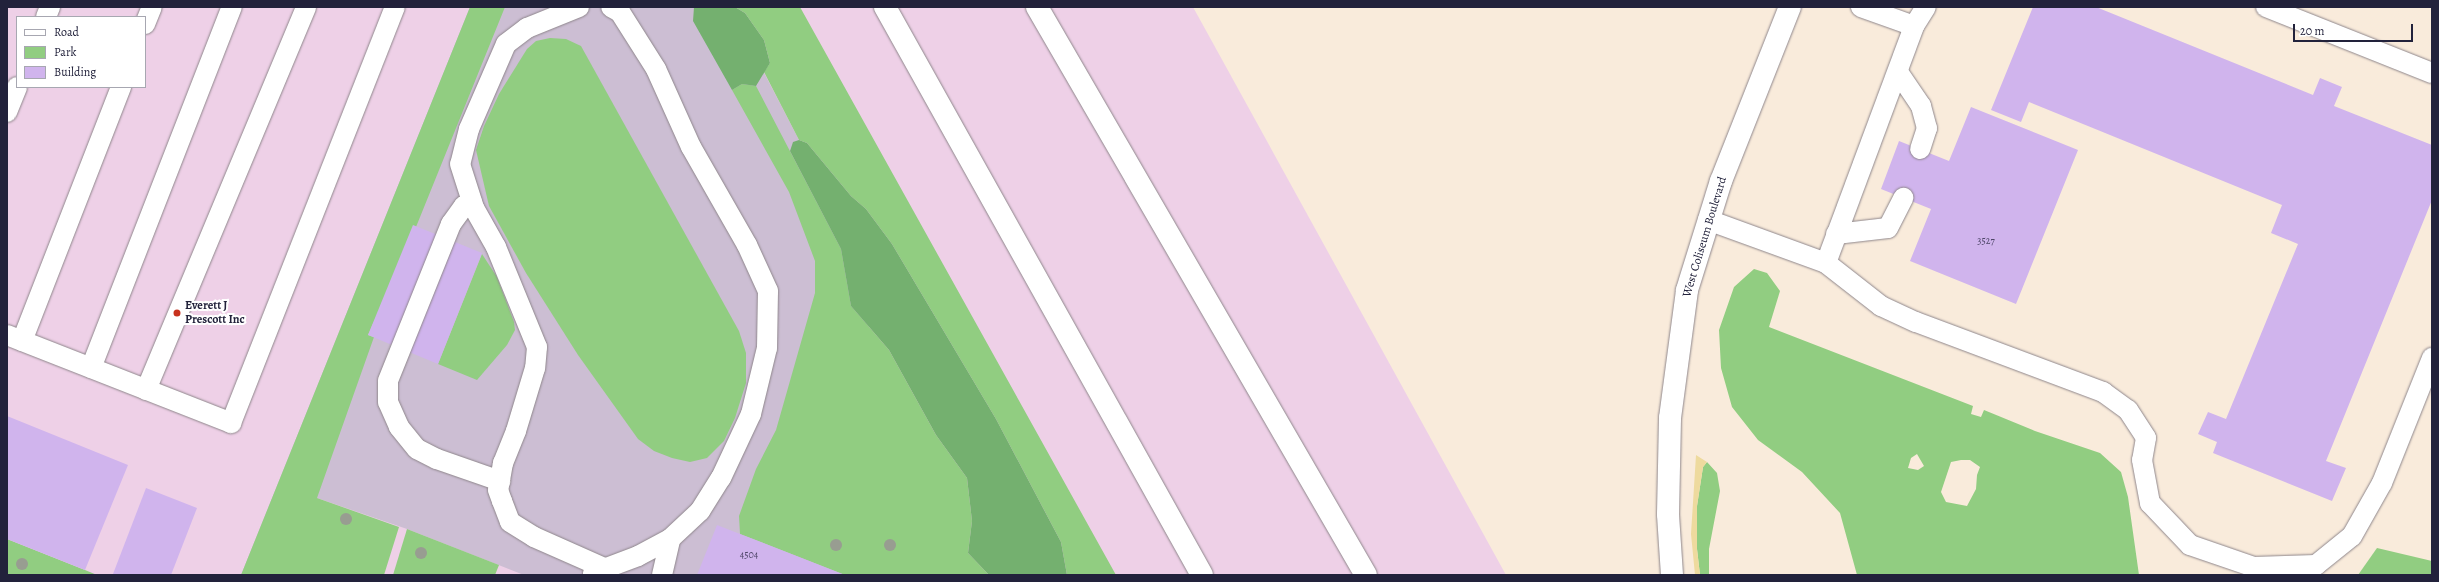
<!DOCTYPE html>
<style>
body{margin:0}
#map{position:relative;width:2439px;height:582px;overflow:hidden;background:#f9ebdb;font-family:Alegreya,serif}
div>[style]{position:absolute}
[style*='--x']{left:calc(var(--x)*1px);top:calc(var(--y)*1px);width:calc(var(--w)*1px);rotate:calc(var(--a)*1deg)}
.built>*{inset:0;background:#eed0e7}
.industrial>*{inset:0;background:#ccbed3}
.green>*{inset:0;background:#91cd81}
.forest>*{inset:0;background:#74b06f}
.sand>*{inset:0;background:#eeda9e}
.building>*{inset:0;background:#d0b4ed}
.roads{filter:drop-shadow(0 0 1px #8e868b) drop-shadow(0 0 1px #8e868b)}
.lane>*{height:20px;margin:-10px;padding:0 10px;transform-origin:10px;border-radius:10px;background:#fff}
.primary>*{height:22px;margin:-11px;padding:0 11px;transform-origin:11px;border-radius:11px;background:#fff}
.highway>*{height:22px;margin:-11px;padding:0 11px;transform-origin:11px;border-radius:11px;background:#fff}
.trees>*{width:12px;height:12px;margin:-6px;border-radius:50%;background:#989d91}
.dots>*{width:11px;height:11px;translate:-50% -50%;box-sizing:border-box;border:2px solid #fff;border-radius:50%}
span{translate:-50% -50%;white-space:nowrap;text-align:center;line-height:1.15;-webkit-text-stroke:4px #fff;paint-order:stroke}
.number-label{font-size:10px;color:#4e4668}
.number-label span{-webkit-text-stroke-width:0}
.street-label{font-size:12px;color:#22223b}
.poi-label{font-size:12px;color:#22223b;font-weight:700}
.left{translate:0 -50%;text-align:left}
.frame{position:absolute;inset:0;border:8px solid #22223b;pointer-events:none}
.legend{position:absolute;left:16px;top:16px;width:130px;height:72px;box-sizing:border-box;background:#fff;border:1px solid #a7a7b1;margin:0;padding:5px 7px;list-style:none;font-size:12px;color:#22223b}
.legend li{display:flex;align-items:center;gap:8px;height:20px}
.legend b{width:20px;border:1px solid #a7a7b1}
.scale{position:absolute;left:2293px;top:24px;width:120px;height:18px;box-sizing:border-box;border:2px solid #22223b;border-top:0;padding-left:5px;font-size:12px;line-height:14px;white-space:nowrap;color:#22223b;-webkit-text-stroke:3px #fff;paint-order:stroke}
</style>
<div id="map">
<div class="built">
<i style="clip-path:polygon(evenodd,7px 7px,1193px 7px,1506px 575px,7px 575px,7px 7px,17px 17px,145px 17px,145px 87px,17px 87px,17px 17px)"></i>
</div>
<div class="industrial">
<i style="clip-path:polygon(470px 7px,730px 7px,867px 271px,876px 575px,524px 575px,407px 529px,317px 498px,241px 575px)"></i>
</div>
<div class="green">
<i style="clip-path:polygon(470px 7px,505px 7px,416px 227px,368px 335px,374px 337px,317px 498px,399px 527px,384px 575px,241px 575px)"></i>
<i style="clip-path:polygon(735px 7px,800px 7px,1116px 575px,1067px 575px,1061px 542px,996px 419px,892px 244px,866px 209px,851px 196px,807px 143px,799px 140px,764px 72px,770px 63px,764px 40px,745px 13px)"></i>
<i style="clip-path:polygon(550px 38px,566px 39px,581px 46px,739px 331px,746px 353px,746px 383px,735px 418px,724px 441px,707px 458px,690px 462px,672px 458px,654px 451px,638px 439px,578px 355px,526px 273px,489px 206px,476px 150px,484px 126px,499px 94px,527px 49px,536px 41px)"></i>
<i style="clip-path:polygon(742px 84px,756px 86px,841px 249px,851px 306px,889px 350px,936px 435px,967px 478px,972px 521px,968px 553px,989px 575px,845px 575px,740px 534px,739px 516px,756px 469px,776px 430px,815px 293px,815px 261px,789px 192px,732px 90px)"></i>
<i style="clip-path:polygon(482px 254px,497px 277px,514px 322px,515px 330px,507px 345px,477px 380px,438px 364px)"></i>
<i style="clip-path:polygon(evenodd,1754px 269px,1767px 273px,1780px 291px,1769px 327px,1973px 406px,1971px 414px,1981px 417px,1984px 410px,2035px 431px,2100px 453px,2121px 472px,2128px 497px,2139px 575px,1857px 575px,1840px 513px,1802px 472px,1758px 440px,1732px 407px,1721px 368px,1719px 330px,1734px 287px,1754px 269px,1917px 454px,1924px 466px,1918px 470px,1908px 468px,1911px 458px,1917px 454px,1754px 269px,1961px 460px,1970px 460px,1980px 467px,1977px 475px,1976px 489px,1967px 506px,1946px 502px,1941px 492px,1951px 462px,1961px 460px)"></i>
<i style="clip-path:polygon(1707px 462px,1717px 473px,1720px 491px,1709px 549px,1709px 575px,1700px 575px,1697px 549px,1697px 506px,1703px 467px)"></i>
<i style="clip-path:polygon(407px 529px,499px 565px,495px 575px,393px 575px)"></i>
<i style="clip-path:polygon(7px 539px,85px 570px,97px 575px,7px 575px)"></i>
<i style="clip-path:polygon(2377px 548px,2432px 561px,2432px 575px,2358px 575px)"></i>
</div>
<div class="forest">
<i style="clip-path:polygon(694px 7px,735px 7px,745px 13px,764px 40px,770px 63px,756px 86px,742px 84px,732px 90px,693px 21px)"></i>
<i style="clip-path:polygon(799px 140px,807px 143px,851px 196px,866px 209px,892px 244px,996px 419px,1061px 542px,1067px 575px,989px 575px,968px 553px,972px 521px,967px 478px,936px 435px,889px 350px,851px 306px,841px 249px,790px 151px,793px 142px)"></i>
</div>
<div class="sand">
<i style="clip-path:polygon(1696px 455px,1707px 462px,1703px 467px,1697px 506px,1697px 549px,1700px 575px,1695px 575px,1691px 534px)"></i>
</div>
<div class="building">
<i style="clip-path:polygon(2033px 7px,2096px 7px,2313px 95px,2320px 78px,2342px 87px,2334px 106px,2432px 145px,2432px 200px,2326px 461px,2346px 468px,2332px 501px,2213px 453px,2217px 442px,2198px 434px,2208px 412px,2226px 419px,2298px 244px,2271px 233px,2282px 205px,2029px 102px,2021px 122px,1991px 110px)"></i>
<i style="clip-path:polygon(1971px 107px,2078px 150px,2016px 304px,1910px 261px,1931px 209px,1881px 189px,1899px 141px,1949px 161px)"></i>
<i style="clip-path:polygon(413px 225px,482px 253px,438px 364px,368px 335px)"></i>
<i style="clip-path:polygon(7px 416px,128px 465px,85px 570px,7px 539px)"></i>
<i style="clip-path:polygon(146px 488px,197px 508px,171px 575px,115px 575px,113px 574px)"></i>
<i style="clip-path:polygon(717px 525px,740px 534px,845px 575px,697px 575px)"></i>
</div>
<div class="roads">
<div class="lane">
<i style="--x:579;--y:7;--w:56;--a:158"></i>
<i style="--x:527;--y:28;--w:26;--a:143"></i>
<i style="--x:506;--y:44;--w:93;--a:113.5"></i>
<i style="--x:469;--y:129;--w:36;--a:104"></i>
<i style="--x:460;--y:164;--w:46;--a:72.3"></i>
<i style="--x:474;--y:208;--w:45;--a:60.6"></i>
<i style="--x:496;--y:247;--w:108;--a:67.7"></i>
<i style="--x:537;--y:347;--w:21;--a:95"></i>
<i style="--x:535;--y:368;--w:66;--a:106.8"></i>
<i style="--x:516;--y:431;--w:35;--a:112"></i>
<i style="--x:503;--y:463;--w:27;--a:100"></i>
<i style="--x:498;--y:490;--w:12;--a:70"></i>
<i style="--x:502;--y:501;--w:22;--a:69"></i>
<i style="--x:510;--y:522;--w:28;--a:32"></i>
<i style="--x:534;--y:537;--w:77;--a:23.9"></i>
<i style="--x:1861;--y:7;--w:56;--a:19.7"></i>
<i style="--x:2266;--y:7;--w:179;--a:21.7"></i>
<i style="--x:46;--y:17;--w:11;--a:-68"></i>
<i style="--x:145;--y:24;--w:18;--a:-68"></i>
<i style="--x:1898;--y:72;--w:41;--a:55.9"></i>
<i style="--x:1921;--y:106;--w:23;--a:75"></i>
<i style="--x:1927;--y:128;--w:22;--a:108"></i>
<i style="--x:7;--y:112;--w:27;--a:-68"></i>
<i style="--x:472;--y:202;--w:9;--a:153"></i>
<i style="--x:464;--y:206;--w:22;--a:126"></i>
<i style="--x:451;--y:224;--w:169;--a:111.9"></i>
<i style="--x:388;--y:381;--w:21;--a:90"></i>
<i style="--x:388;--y:402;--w:27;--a:66"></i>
<i style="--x:399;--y:427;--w:28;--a:51"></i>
<i style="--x:417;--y:449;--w:22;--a:27"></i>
<i style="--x:437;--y:459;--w:67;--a:19.2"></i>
<i style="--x:1708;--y:220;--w:126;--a:20"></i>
<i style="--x:1826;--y:263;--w:70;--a:38"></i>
<i style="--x:1881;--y:306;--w:38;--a:25"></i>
<i style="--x:1916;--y:322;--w:200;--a:20.5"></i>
<i style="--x:2103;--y:392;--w:31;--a:36"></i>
<i style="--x:2128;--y:410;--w:33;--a:57"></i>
<i style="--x:2146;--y:438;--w:22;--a:100"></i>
<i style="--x:2142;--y:460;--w:44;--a:79.5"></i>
<i style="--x:2150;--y:503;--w:58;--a:46.4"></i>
<i style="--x:2190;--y:545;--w:68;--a:19"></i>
<i style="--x:2254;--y:567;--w:62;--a:-1.8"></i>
<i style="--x:2316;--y:565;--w:46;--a:-38.9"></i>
<i style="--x:2352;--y:536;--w:61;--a:-60.5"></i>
<i style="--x:2382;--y:483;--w:135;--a:-68.2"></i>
<i style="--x:1836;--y:234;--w:52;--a:-6.6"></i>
<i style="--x:1888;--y:228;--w:34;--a:-63"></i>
<i style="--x:1826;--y:263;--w:253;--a:-69.6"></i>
<i style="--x:1914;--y:26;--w:22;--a:-58"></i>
<i style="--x:7;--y:335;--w:241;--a:21.4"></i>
<i style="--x:231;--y:423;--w:447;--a:-68.5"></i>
<i style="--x:22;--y:341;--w:273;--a:-68.7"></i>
<i style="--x:91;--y:368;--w:388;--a:-68.7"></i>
<i style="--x:146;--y:390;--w:415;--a:-67.3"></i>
<i style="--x:593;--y:573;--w:48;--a:-20.7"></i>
<i style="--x:638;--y:556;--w:36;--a:-28"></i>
<i style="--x:670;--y:539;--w:41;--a:-43"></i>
<i style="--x:700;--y:511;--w:39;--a:-58"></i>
<i style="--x:721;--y:478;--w:71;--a:-64.9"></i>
<i style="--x:751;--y:414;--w:68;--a:-76.4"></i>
<i style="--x:767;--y:348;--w:57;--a:-89"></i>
<i style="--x:768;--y:291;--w:51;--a:-114.5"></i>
<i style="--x:747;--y:245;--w:113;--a:-119.7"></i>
<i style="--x:691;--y:147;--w:85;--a:-114.2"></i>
<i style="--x:656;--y:69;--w:67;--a:-122.3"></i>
<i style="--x:620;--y:12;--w:10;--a:-151"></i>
<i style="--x:662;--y:575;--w:37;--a:-77"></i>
</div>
<div class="primary">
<i style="--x:1672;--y:575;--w:61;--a:-93.8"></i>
<i style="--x:1668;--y:514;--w:96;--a:-88.8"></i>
<i style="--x:1670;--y:418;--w:129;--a:-82.4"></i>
<i style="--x:1687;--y:290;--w:114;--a:-72.7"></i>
<i style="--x:1721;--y:181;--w:187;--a:-68.4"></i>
</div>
<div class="highway">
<i style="--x:885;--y:7;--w:650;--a:60.83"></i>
<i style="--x:1037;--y:7;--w:656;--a:59.92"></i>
</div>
</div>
<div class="trees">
<i style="left:346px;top:519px"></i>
<i style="left:836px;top:545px"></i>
<i style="left:890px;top:545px"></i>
<i style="left:421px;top:553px"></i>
<i style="left:22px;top:564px"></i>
</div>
<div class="dots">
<i style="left:177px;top:313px;background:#c8321e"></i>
</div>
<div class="number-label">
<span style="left:1986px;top:241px">3527</span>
<span style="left:749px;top:555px">4504</span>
</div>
<div class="street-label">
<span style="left:1705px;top:237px;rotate:-73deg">West Coliseum Boulevard</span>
</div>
<div class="poi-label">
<span class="left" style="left:185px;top:313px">Everett J<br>Prescott Inc</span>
</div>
<div class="frame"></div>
<ul class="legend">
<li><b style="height:5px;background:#fff"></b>Road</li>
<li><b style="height:11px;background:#91cd81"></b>Park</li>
<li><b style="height:11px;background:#d0b4ed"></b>Building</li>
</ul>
<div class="scale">20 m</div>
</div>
